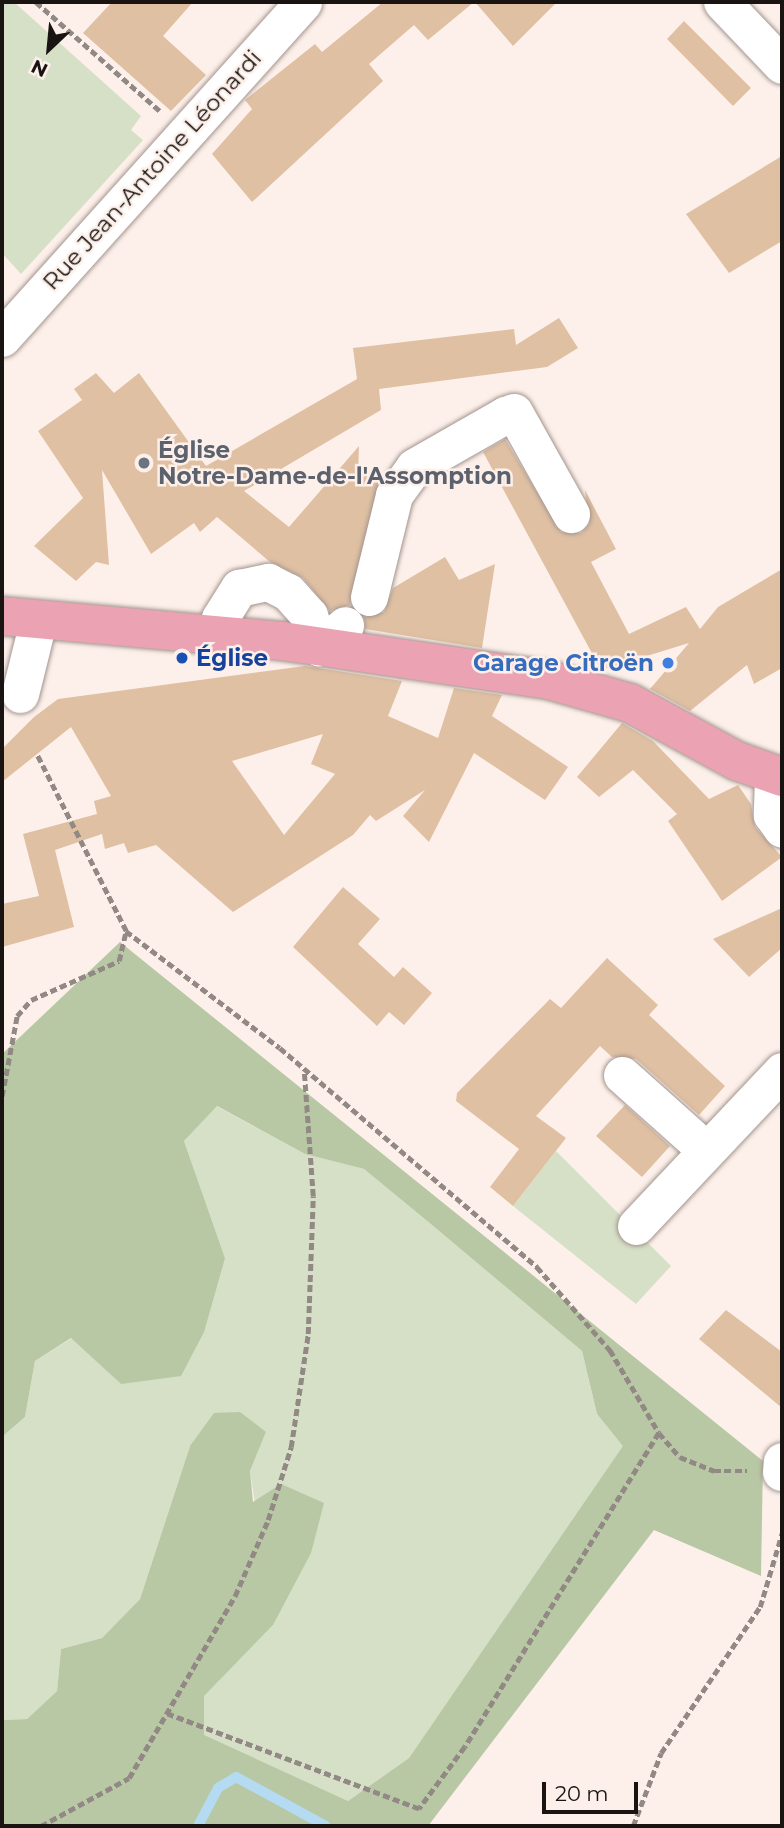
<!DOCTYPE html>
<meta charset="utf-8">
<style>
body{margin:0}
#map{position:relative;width:784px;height:1828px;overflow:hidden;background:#fdf0ea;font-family:Montserrat,sans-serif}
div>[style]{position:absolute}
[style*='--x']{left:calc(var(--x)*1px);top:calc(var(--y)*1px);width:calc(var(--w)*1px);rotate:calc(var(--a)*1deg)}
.green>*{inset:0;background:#d5e0c6}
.forest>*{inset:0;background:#b8c8a4}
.stream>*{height:10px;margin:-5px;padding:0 5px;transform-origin:5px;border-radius:5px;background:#b4dbf2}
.building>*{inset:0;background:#dfc0a3}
.path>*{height:4.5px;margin-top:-2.25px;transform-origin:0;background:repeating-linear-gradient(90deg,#928985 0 7px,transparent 0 10.5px)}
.roads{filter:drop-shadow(0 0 2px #a3948e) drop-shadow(0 0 2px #a3948e)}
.minor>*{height:37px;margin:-18.5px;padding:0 18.5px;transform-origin:18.5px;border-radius:18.5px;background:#fff}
.major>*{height:38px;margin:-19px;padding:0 19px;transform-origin:19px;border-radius:19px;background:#eba3b3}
.dots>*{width:19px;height:19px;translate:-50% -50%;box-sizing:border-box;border:4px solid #fdf0ea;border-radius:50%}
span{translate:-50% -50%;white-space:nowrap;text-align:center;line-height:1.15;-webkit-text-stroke:5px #fdf0ea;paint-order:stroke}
.street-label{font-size:23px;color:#191411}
.worship-label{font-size:23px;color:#5b616d;font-weight:700}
.left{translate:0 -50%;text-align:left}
.transit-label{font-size:23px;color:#164399;font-weight:700}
.shop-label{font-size:23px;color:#366cbe;font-weight:700}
.right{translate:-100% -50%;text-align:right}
.frame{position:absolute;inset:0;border:4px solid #191411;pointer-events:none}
.north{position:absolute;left:14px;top:14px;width:70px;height:70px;-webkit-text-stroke:5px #fdf0ea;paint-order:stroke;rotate:206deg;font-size:19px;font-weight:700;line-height:28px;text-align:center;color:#191411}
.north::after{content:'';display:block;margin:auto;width:24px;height:32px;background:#191411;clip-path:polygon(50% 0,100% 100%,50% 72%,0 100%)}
.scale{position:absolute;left:542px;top:1782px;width:96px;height:32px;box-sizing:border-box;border:4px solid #191411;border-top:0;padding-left:9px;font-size:21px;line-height:24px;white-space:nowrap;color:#191411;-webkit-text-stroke:5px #fdf0ea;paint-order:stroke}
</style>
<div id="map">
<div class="green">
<i style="clip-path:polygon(2px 2px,14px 2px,141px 116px,131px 130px,143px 140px,21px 274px,2px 253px)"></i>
<i style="clip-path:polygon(216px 1106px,305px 1154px,364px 1169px,432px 1225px,582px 1351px,597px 1414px,624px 1446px,409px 1758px,348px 1801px,204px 1736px,203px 1696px,273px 1625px,250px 1471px,266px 1432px,190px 1446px,140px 1599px,102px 1638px,61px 1649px,57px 1691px,27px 1719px,2px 1720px,2px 1437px,25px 1417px,35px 1361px,72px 1338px,121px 1384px,225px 1258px,184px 1141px)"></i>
<i style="clip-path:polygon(556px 1151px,671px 1266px,636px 1304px,513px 1206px)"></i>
</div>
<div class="forest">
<i style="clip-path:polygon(120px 942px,763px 1461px,761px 1576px,654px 1530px,428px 1826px,2px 1826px,2px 1720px,27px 1719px,57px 1691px,61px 1649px,102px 1638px,140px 1599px,190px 1446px,214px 1413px,240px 1412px,266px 1432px,250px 1471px,253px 1502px,281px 1484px,324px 1503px,311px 1553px,273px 1625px,204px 1696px,204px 1735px,348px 1801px,409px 1758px,623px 1446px,597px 1414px,582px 1351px,432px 1225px,364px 1169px,305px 1154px,217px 1106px,184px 1141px,225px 1258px,204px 1332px,181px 1376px,121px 1384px,71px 1338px,35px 1361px,25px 1417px,2px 1437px,2px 1054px)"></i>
</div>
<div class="stream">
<i style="--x:198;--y:1826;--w:43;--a:-62.2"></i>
<i style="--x:218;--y:1788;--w:21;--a:-31"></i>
<i style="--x:236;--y:1777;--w:102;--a:28.6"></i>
</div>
<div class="building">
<i style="clip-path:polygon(112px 2px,193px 2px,163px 36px,206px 75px,171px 111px,83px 33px)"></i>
<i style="clip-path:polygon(383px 2px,474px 2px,428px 40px,414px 25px,369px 64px,383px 81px,252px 202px,212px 154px,252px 109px,245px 100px,315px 44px,322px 52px)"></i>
<i style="clip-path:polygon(475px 2px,557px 2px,513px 46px)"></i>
<i style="clip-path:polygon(684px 21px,751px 88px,733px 106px,667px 39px)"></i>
<i style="clip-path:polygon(782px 156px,782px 241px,729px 273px,686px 214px)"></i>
<i style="clip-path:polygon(559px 318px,578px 348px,547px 367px,379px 389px,381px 410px,244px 491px,289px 527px,359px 446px,358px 475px,381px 477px,350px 605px,330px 611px,303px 578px,270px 562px,217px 517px,200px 532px,194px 523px,151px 554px,102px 470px,109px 565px,96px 562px,76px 581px,34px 546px,83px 498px,38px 431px,82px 400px,74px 389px,96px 373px,114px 393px,139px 373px,206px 466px,357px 379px,353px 348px,514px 329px,516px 345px)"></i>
<i style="clip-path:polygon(505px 439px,561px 532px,581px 533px,589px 524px,585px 490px,616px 549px,591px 562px,629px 634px,686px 607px,700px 629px,718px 607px,782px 569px,782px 668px,754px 684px,747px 665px,690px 711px,650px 689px,689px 643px,601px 670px,483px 452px)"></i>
<i style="clip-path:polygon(445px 557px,459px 580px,495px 564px,482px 648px,365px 629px,364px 617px,384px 612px,393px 588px)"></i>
<i style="clip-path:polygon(evenodd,305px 666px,402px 681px,388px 716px,438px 738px,454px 688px,502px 695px,492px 716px,568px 767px,545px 800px,474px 753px,429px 842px,403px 816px,425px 790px,376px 821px,370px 815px,353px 835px,233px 912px,156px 845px,128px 853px,124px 843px,105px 849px,102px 834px,55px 850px,74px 927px,2px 947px,2px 904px,39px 896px,23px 834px,97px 814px,94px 801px,111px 796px,71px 727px,2px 782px,2px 749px,34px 717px,58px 699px,305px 666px,323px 734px,311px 764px,335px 774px,284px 835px,232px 761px,323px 734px)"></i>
<i style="clip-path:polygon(622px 723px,653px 741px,709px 799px,738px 785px,751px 804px,755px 827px,782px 857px,722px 901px,668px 821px,677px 814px,633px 770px,599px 797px,577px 777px)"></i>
<i style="clip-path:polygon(343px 887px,380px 919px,358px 944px,394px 977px,403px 967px,432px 993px,404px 1025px,389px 1012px,377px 1026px,293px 947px)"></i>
<i style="clip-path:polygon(782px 908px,782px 948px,749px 977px,713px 939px)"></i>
<i style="clip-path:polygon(607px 958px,658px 1005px,649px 1015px,725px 1086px,699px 1115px,636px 1059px,612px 1057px,600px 1046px,536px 1116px,566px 1138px,513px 1206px,490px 1187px,519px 1149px,456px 1101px,457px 1093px,550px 999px,561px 1008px)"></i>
<i style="clip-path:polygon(625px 1105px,670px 1146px,642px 1177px,596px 1136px)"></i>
<i style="clip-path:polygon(726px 1310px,782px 1352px,782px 1408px,699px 1339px)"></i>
</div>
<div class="path">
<i style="--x:36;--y:2;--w:165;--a:41.3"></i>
<i style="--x:126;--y:931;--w:193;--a:37.2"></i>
<i style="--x:280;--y:1048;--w:338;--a:40.4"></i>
<i style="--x:537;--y:1267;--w:111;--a:48.7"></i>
<i style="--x:610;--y:1350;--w:96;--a:59.4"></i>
<i style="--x:659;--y:1433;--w:369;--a:121.7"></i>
<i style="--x:465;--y:1747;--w:77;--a:126.6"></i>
<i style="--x:419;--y:1809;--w:269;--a:-159.3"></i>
<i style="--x:2;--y:1096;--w:81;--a:-79.4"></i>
<i style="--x:17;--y:1016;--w:21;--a:-49"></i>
<i style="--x:31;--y:1000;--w:96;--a:-23.9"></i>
<i style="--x:119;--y:961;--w:31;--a:-77"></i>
<i style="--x:126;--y:931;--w:197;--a:-116.8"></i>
<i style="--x:659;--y:1433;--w:32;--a:49"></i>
<i style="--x:680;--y:1457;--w:37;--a:22"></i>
<i style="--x:714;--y:1471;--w:33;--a:0"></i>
<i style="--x:41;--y:1826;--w:100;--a:-28.6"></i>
<i style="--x:129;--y:1778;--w:211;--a:-59.8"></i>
<i style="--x:235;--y:1596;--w:83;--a:-66.5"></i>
<i style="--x:268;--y:1520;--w:77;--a:-72.5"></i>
<i style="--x:291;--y:1447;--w:114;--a:-81.4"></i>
<i style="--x:308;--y:1334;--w:138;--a:-87.9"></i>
<i style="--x:313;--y:1196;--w:126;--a:-94.1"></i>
<i style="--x:633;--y:1826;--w:78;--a:-69"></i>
<i style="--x:661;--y:1753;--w:176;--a:-55.9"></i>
<i style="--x:760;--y:1607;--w:77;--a:-73.4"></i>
</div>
<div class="roads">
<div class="minor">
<i style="--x:722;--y:2;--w:87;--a:46.4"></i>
<i style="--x:2;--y:338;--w:451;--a:-48.1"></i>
<i style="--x:369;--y:597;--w:105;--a:-76.2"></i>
<i style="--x:394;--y:495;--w:34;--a:-54"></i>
<i style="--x:414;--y:467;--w:105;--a:-29.7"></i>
<i style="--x:505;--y:415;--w:9;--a:-18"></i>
<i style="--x:514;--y:412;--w:117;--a:60.8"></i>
<i style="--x:219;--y:636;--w:18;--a:-87"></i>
<i style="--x:220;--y:618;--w:36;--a:-58"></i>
<i style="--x:239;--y:588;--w:30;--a:-12"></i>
<i style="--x:268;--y:582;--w:22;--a:27"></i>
<i style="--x:288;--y:592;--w:31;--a:48"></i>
<i style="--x:309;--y:615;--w:34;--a:73"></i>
<i style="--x:319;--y:647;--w:34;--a:-40"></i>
<i style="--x:20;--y:694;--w:75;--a:-76.1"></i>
<i style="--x:773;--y:778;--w:37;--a:92"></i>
<i style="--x:772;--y:815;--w:17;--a:54"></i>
<i style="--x:622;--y:1075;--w:113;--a:41.8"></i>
<i style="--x:636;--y:1226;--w:213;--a:-46.7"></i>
<i style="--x:781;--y:1472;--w:11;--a:-85"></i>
</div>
<div class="major">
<i style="--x:2;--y:616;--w:281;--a:5.1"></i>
<i style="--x:282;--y:641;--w:270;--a:8.3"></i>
<i style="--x:549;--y:680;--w:84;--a:15.9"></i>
<i style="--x:630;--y:703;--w:122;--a:28.5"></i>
<i style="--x:737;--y:761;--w:48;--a:19.6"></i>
</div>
</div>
<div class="dots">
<i style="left:144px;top:463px;background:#6b7280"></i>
<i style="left:182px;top:658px;background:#1a4fb4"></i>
<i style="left:668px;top:663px;background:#3f7fe0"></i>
</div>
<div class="street-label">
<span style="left:152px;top:170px;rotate:-48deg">Rue Jean-Antoine Léonardi</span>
</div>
<div class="worship-label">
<span class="left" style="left:158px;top:463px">Église<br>Notre-Dame-de-l'Assomption</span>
</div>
<div class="transit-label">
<span class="left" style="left:196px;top:658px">Église</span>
</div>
<div class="shop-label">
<span class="right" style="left:654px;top:663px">Garage Citroën</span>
</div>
<div class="frame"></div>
<div class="north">N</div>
<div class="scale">20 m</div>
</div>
